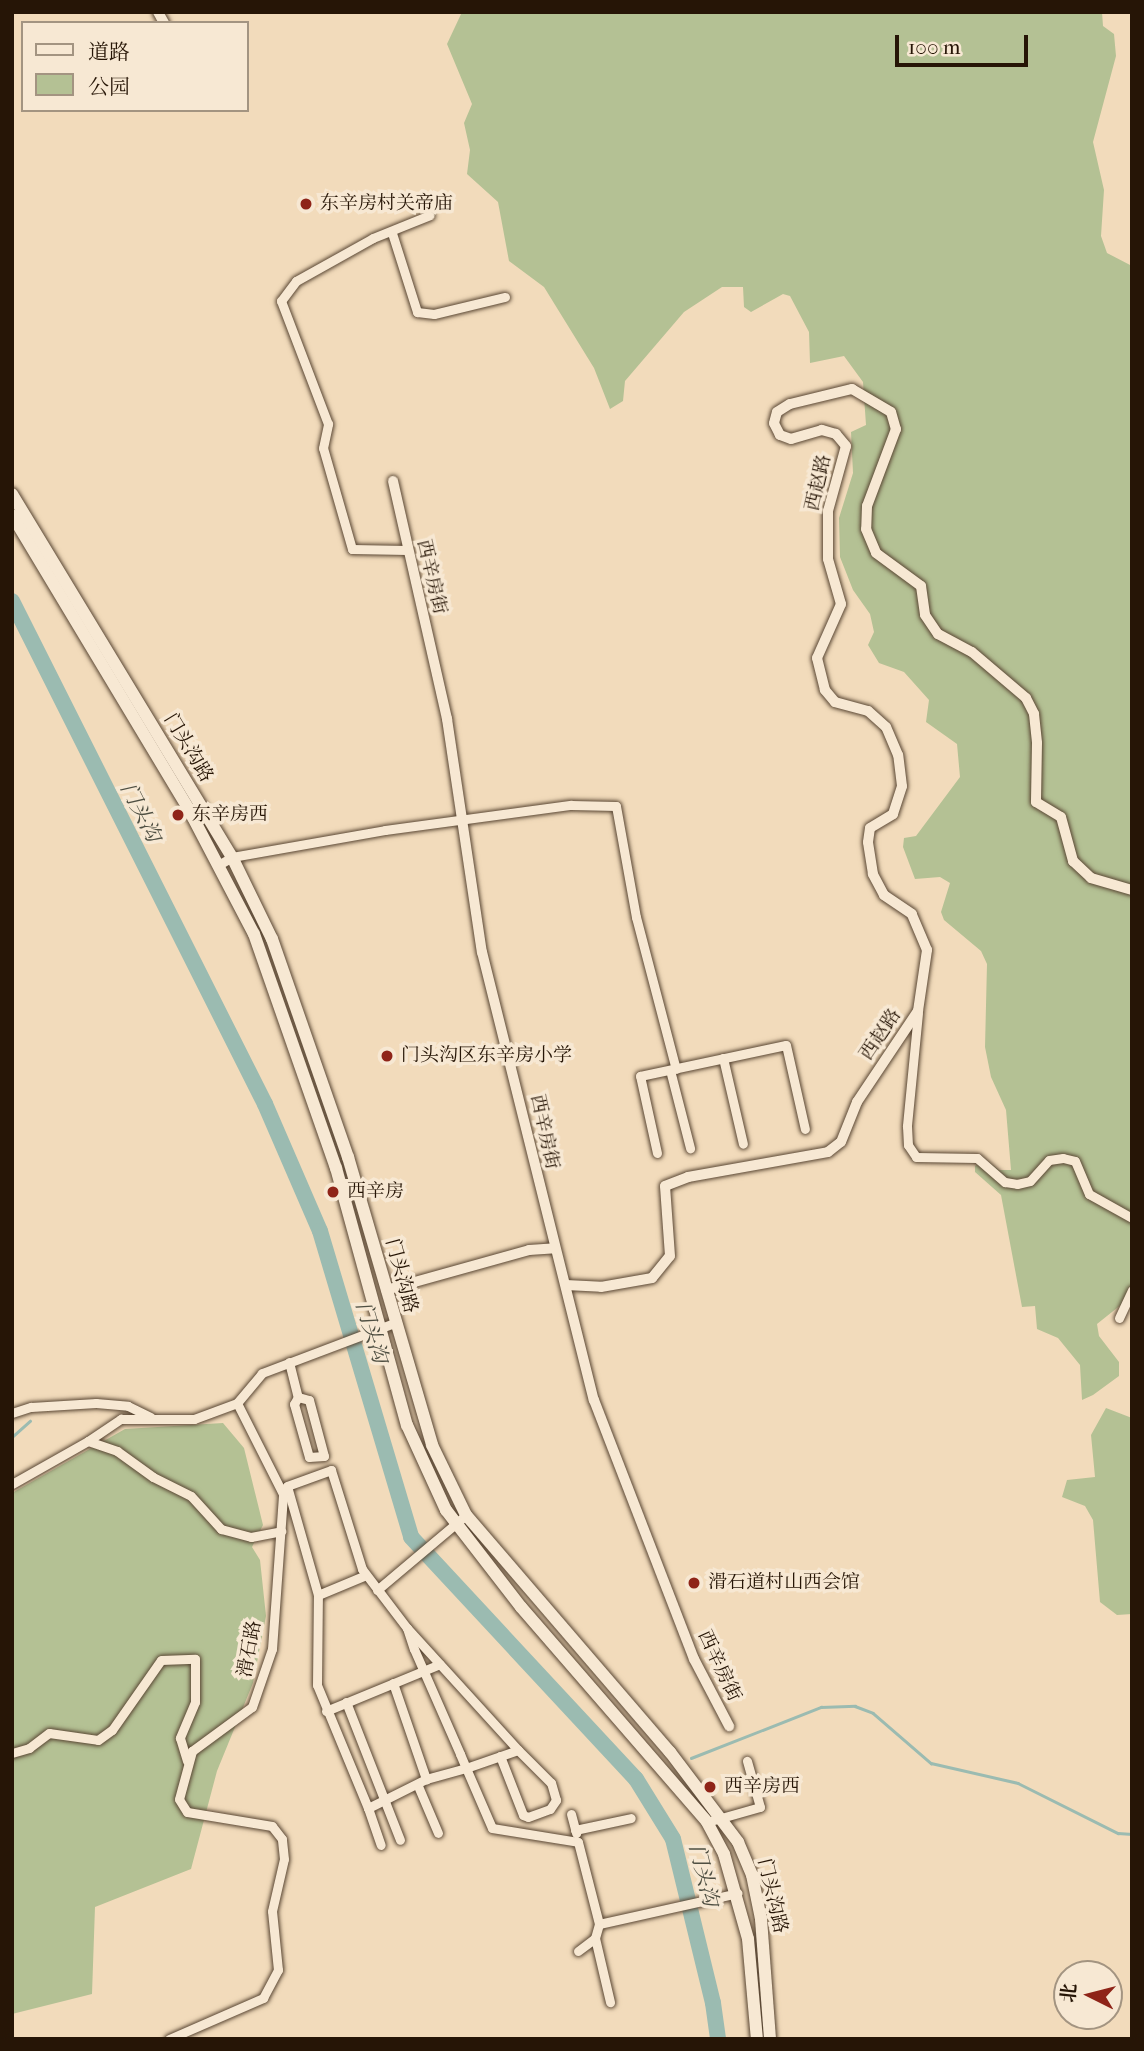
<!DOCTYPE html>
<meta charset="utf-8">
<style>
body{margin:0}
#map{position:relative;width:1144px;height:2051px;overflow:hidden;background:#f2dbbb;font-family:"IM FELL French Canon","Noto Serif SC",serif}
div>[style]{position:absolute}
[style*='--x']{left:calc(var(--x)*1px);top:calc(var(--y)*1px);width:calc(var(--w)*1px);rotate:calc(var(--a)*1deg)}
.green>*{inset:0;background:#b4c194}
.stream>*{height:2.5px;margin:-1.25px;padding:0 1.25px;transform-origin:1.25px;border-radius:1.25px;background:#9bbbb1}
.river>*{height:16px;margin:-8px;padding:0 8px;transform-origin:8px;border-radius:8px;background:#9bbbb1}
.roads{filter:drop-shadow(0 0 2px #594633) drop-shadow(0 0 2px #594633)}
.minor>*{height:9px;margin:-4.5px;padding:0 4.5px;transform-origin:4.5px;border-radius:4.5px;background:#f7e8d3}
.tertiary>*{height:10px;margin:-5px;padding:0 5px;transform-origin:5px;border-radius:5px;background:#f7e8d3}
.secondary>*{height:12px;margin:-6px;padding:0 6px;transform-origin:6px;border-radius:6px;background:#f7e8d3}
.dots>*{width:19px;height:19px;translate:-50% -50%;box-sizing:border-box;border:4px solid #f7e8d3;border-radius:50%}
span{translate:-50% -50%;white-space:nowrap;text-align:center;line-height:1.15;-webkit-text-stroke:7px #f7e8d3;paint-order:stroke}
.poi-label{font-size:19px;color:#261506}
.left{translate:0 -50%;text-align:left}
.street-label{font-size:19px;color:#261506}
.water-label{font-size:21px;color:#4f4f42;font-style:italic}
.frame{position:absolute;inset:0;border:14px solid #261506;pointer-events:none}
.legend{position:absolute;left:21px;top:21px;width:228px;height:91px;box-sizing:border-box;background:#f7e8d3;border:2px solid #a39481;margin:0;padding:9px 12px;list-style:none;font-size:21px;color:#261506}
.legend li{display:flex;align-items:center;gap:14px;height:35px}
.legend b{width:35px;border:2px solid #a39481}
.north{position:absolute;left:1053px;top:1960px;width:70px;height:70px;box-sizing:border-box;background:#f7e8d3;border:2px solid #a39481;border-radius:50%;rotate:276deg;font-size:19px;font-weight:700;line-height:28px;text-align:center;color:#261506}
.north::after{content:'';display:block;margin:auto;width:24px;height:32px;background:#8f2418;clip-path:polygon(50% 0,100% 100%,50% 72%,0 100%)}
.scale{position:absolute;left:895px;top:35px;width:133px;height:32px;box-sizing:border-box;border:4px solid #261506;border-top:0;padding-left:9px;font-size:21px;line-height:24px;white-space:nowrap;color:#261506;-webkit-text-stroke:5px #f7e8d3;paint-order:stroke}
</style>
<div id="map">
<div class="green">
<i style="clip-path:polygon(462px 12px,1102px 12px,1103px 26px,1114px 34px,1116px 56px,1093px 142px,1104px 190px,1101px 236px,1107px 253px,1132px 266px,1132px 1296px,1097px 1324px,1099px 1336px,1119px 1362px,1119px 1376px,1093px 1395px,1082px 1400px,1080px 1365px,1058px 1338px,1037px 1329px,1035px 1306px,1022px 1307px,1001px 1195px,975px 1172px,975px 1166px,985px 1159px,999px 1170px,1011px 1170px,1006px 1110px,991px 1077px,985px 1047px,987px 964px,981px 951px,944px 920px,941px 912px,950px 883px,940px 877px,915px 879px,903px 847px,904px 838px,916px 836px,960px 777px,957px 744px,926px 722px,929px 700px,904px 672px,879px 663px,868px 645px,874px 632px,870px 614px,853px 590px,840px 557px,839px 518px,853px 473px,851px 432px,866px 425px,863px 382px,844px 356px,810px 363px,809px 332px,790px 296px,783px 294px,751px 312px,744px 307px,743px 287px,722px 287px,684px 312px,625px 381px,623px 401px,610px 409px,594px 368px,544px 287px,509px 261px,498px 202px,467px 174px,470px 150px,464px 123px,472px 104px,447px 44px)"></i>
<i style="clip-path:polygon(1106px 1408px,1132px 1418px,1132px 1614px,1117px 1615px,1100px 1602px,1093px 1520px,1085px 1506px,1062px 1497px,1067px 1480px,1095px 1477px,1091px 1435px)"></i>
<i style="clip-path:polygon(223px 1423px,244px 1448px,263px 1525px,252px 1547px,260px 1560px,266px 1616px,253px 1683px,217px 1771px,191px 1869px,95px 1907px,92px 1994px,12px 2014px,12px 1493px,125px 1429px)"></i>
</div>
<div class="stream">
<i style="--x:12;--y:1437;--w:24;--a:-42"></i>
<i style="--x:691;--y:1758;--w:140;--a:-21.4"></i>
<i style="--x:821;--y:1707;--w:34;--a:-2"></i>
<i style="--x:855;--y:1706;--w:19;--a:21"></i>
<i style="--x:873;--y:1713;--w:77;--a:40.8"></i>
<i style="--x:931;--y:1763;--w:89;--a:12.9"></i>
<i style="--x:1018;--y:1783;--w:112;--a:26.6"></i>
<i style="--x:1118;--y:1833;--w:14;--a:4"></i>
</div>
<div class="river">
<i style="--x:12;--y:601;--w:563;--a:63.3"></i>
<i style="--x:265;--y:1104;--w:138;--a:66.6"></i>
<i style="--x:320;--y:1231;--w:319;--a:73.4"></i>
<i style="--x:411;--y:1537;--w:330;--a:47.1"></i>
<i style="--x:636;--y:1779;--w:70;--a:58.3"></i>
<i style="--x:673;--y:1839;--w:169;--a:76.3"></i>
<i style="--x:713;--y:2003;--w:36;--a:82"></i>
</div>
<div class="roads">
<div class="minor">
<i style="--x:392;--y:233;--w:83;--a:72.4"></i>
<i style="--x:417;--y:312;--w:17;--a:7"></i>
<i style="--x:434;--y:314;--w:73;--a:-13.5"></i>
<i style="--x:407;--y:550;--w:55;--a:-179"></i>
<i style="--x:352;--y:549;--w:105;--a:-106"></i>
<i style="--x:323;--y:448;--w:25;--a:-78"></i>
<i style="--x:328;--y:424;--w:132;--a:-110.9"></i>
<i style="--x:281;--y:301;--w:25;--a:-53"></i>
<i style="--x:296;--y:281;--w:88;--a:-29.2"></i>
<i style="--x:373;--y:238;--w:61;--a:-22"></i>
<i style="--x:220;--y:864;--w:14;--a:-30"></i>
<i style="--x:232;--y:857;--w:155;--a:-10"></i>
<i style="--x:385;--y:830;--w:188;--a:-7.7"></i>
<i style="--x:571;--y:805;--w:45;--a:1.3"></i>
<i style="--x:616;--y:806;--w:113;--a:79.8"></i>
<i style="--x:636;--y:917;--w:157;--a:75.3"></i>
<i style="--x:918;--y:1013;--w:114;--a:95.6"></i>
<i style="--x:907;--y:1126;--w:19;--a:87"></i>
<i style="--x:908;--y:1145;--w:14;--a:56"></i>
<i style="--x:916;--y:1157;--w:61;--a:0.9"></i>
<i style="--x:977;--y:1158;--w:37;--a:41"></i>
<i style="--x:1005;--y:1182;--w:12;--a:9"></i>
<i style="--x:1017;--y:1184;--w:13;--a:-13"></i>
<i style="--x:1030;--y:1181;--w:28;--a:-48"></i>
<i style="--x:1049;--y:1160;--w:14;--a:-8"></i>
<i style="--x:1063;--y:1158;--w:12;--a:14"></i>
<i style="--x:1075;--y:1161;--w:36;--a:67"></i>
<i style="--x:1089;--y:1194;--w:49;--a:29.2"></i>
<i style="--x:723;--y:1058;--w:88;--a:76.9"></i>
<i style="--x:670;--y:1070;--w:81;--a:75.6"></i>
<i style="--x:657;--y:1153;--w:79;--a:-102.4"></i>
<i style="--x:640;--y:1076;--w:149;--a:-12"></i>
<i style="--x:786;--y:1045;--w:86;--a:77.3"></i>
<i style="--x:1119;--y:1318;--w:31;--a:-65"></i>
<i style="--x:289;--y:1362;--w:36;--a:76"></i>
<i style="--x:298;--y:1397;--w:8;--a:120"></i>
<i style="--x:294;--y:1404;--w:55;--a:74.2"></i>
<i style="--x:309;--y:1457;--w:15;--a:-4"></i>
<i style="--x:324;--y:1456;--w:58;--a:-105"></i>
<i style="--x:309;--y:1400;--w:11;--a:-165"></i>
<i style="--x:12;--y:1413;--w:20;--a:-18"></i>
<i style="--x:31;--y:1407;--w:65;--a:-3.5"></i>
<i style="--x:96;--y:1403;--w:32;--a:5"></i>
<i style="--x:128;--y:1406;--w:25;--a:26"></i>
<i style="--x:88;--y:1441;--w:40;--a:-34"></i>
<i style="--x:121;--y:1419;--w:73;--a:0"></i>
<i style="--x:194;--y:1419;--w:46;--a:-20.4"></i>
<i style="--x:12;--y:1484;--w:87;--a:-29.5"></i>
<i style="--x:88;--y:1441;--w:31;--a:19"></i>
<i style="--x:117;--y:1451;--w:44;--a:35.8"></i>
<i style="--x:153;--y:1477;--w:42;--a:26.6"></i>
<i style="--x:191;--y:1496;--w:45;--a:47.7"></i>
<i style="--x:221;--y:1529;--w:31;--a:15"></i>
<i style="--x:251;--y:1537;--w:31;--a:-11"></i>
<i style="--x:377;--y:1590;--w:116;--a:-40.1"></i>
<i style="--x:318;--y:1595;--w:52;--a:-22.6"></i>
<i style="--x:407;--y:1628;--w:165;--a:47.7"></i>
<i style="--x:518;--y:1750;--w:55;--a:160.9"></i>
<i style="--x:466;--y:1768;--w:41;--a:164.6"></i>
<i style="--x:426;--y:1779;--w:65;--a:153.4"></i>
<i style="--x:368;--y:1808;--w:133;--a:-112.5"></i>
<i style="--x:317;--y:1685;--w:90;--a:-89.4"></i>
<i style="--x:318;--y:1595;--w:113;--a:-105.9"></i>
<i style="--x:287;--y:1486;--w:47;--a:-20"></i>
<i style="--x:331;--y:1470;--w:104;--a:72.6"></i>
<i style="--x:362;--y:1569;--w:74;--a:52.7"></i>
<i style="--x:407;--y:1628;--w:22;--a:72"></i>
<i style="--x:414;--y:1649;--w:115;--a:66.3"></i>
<i style="--x:460;--y:1754;--w:15;--a:67"></i>
<i style="--x:466;--y:1768;--w:65;--a:66.6"></i>
<i style="--x:492;--y:1828;--w:87;--a:9.2"></i>
<i style="--x:578;--y:1842;--w:85;--a:75.6"></i>
<i style="--x:599;--y:1924;--w:142;--a:-12.6"></i>
<i style="--x:393;--y:1683;--w:102;--a:71"></i>
<i style="--x:346;--y:1702;--w:148;--a:68.6"></i>
<i style="--x:326;--y:1711;--w:123;--a:-22.4"></i>
<i style="--x:12;--y:1753;--w:18;--a:-16"></i>
<i style="--x:29;--y:1748;--w:25;--a:-37"></i>
<i style="--x:49;--y:1733;--w:49;--a:8.1"></i>
<i style="--x:98;--y:1740;--w:17;--a:-36"></i>
<i style="--x:112;--y:1730;--w:85;--a:-55"></i>
<i style="--x:161;--y:1660;--w:34;--a:-2"></i>
<i style="--x:195;--y:1659;--w:43;--a:90"></i>
<i style="--x:195;--y:1702;--w:39;--a:113"></i>
<i style="--x:180;--y:1738;--w:24;--a:73"></i>
<i style="--x:500;--y:1756;--w:63;--a:68.7"></i>
<i style="--x:523;--y:1815;--w:5;--a:22"></i>
<i style="--x:528;--y:1817;--w:23;--a:-20"></i>
<i style="--x:550;--y:1809;--w:11;--a:-56"></i>
<i style="--x:556;--y:1800;--w:18;--a:-106"></i>
<i style="--x:551;--y:1783;--w:47;--a:-135"></i>
<i style="--x:418;--y:1786;--w:51;--a:66.9"></i>
<i style="--x:368;--y:1808;--w:39;--a:71"></i>
<i style="--x:571;--y:1814;--w:20;--a:75"></i>
<i style="--x:707;--y:1822;--w:55;--a:-15.8"></i>
<i style="--x:760;--y:1807;--w:48;--a:-105.8"></i>
<i style="--x:575;--y:1830;--w:57;--a:-12.1"></i>
<i style="--x:595;--y:1938;--w:66;--a:76.8"></i>
<i style="--x:578;--y:1951;--w:21;--a:-37"></i>
<i style="--x:595;--y:1938;--w:15;--a:-74"></i>
<i style="--x:169;--y:2039;--w:103;--a:-23.6"></i>
<i style="--x:263;--y:1998;--w:32;--a:-62"></i>
<i style="--x:278;--y:1970;--w:59;--a:-95.8"></i>
<i style="--x:272;--y:1911;--w:53;--a:-77"></i>
<i style="--x:284;--y:1859;--w:20;--a:-96"></i>
<i style="--x:282;--y:1839;--w:16;--a:-128"></i>
<i style="--x:272;--y:1826;--w:86;--a:-170.6"></i>
<i style="--x:187;--y:1812;--w:15;--a:-122"></i>
<i style="--x:179;--y:1799;--w:50;--a:-74.8"></i>
<i style="--x:192;--y:1751;--w:74;--a:-36.3"></i>
<i style="--x:252;--y:1707;--w:61;--a:-71"></i>
<i style="--x:272;--y:1649;--w:155;--a:-85.9"></i>
<i style="--x:283;--y:1494;--w:102;--a:-116.8"></i>
<i style="--x:237;--y:1403;--w:39;--a:-50"></i>
<i style="--x:262;--y:1373;--w:141;--a:-20.7"></i>
</div>
<div class="tertiary">
<i style="--x:158;--y:12;--w:13;--a:61"></i>
<i style="--x:393;--y:481;--w:244;--a:77.2"></i>
<i style="--x:447;--y:719;--w:236;--a:81.5"></i>
<i style="--x:482;--y:952;--w:462;--a:76"></i>
<i style="--x:594;--y:1400;--w:278;--a:68.9"></i>
<i style="--x:694;--y:1659;--w:76;--a:62.4"></i>
<i style="--x:566;--y:1285;--w:35;--a:3"></i>
<i style="--x:601;--y:1287;--w:52;--a:-10"></i>
<i style="--x:652;--y:1278;--w:28;--a:-51"></i>
<i style="--x:670;--y:1256;--w:70;--a:-94.1"></i>
<i style="--x:665;--y:1186;--w:25;--a:-21"></i>
<i style="--x:688;--y:1177;--w:142;--a:-10.1"></i>
<i style="--x:828;--y:1152;--w:16;--a:-38"></i>
<i style="--x:841;--y:1142;--w:43;--a:-68.2"></i>
<i style="--x:857;--y:1102;--w:110;--a:-56.2"></i>
<i style="--x:918;--y:1011;--w:62;--a:-81.6"></i>
<i style="--x:927;--y:950;--w:39;--a:-113"></i>
<i style="--x:912;--y:914;--w:34;--a:-146"></i>
<i style="--x:884;--y:895;--w:24;--a:-118"></i>
<i style="--x:873;--y:874;--w:32;--a:-99"></i>
<i style="--x:868;--y:842;--w:14;--a:-82"></i>
<i style="--x:870;--y:828;--w:27;--a:-31"></i>
<i style="--x:893;--y:814;--w:29;--a:-72"></i>
<i style="--x:902;--y:786;--w:31;--a:-97"></i>
<i style="--x:898;--y:755;--w:30;--a:-113"></i>
<i style="--x:886;--y:727;--w:24;--a:-138"></i>
<i style="--x:868;--y:711;--w:34;--a:-165"></i>
<i style="--x:835;--y:702;--w:16;--a:-130"></i>
<i style="--x:825;--y:690;--w:33;--a:-104"></i>
<i style="--x:817;--y:658;--w:59;--a:-66"></i>
<i style="--x:841;--y:604;--w:47;--a:-106.1"></i>
<i style="--x:828;--y:559;--w:48;--a:-90"></i>
<i style="--x:828;--y:511;--w:67;--a:-74.5"></i>
<i style="--x:846;--y:446;--w:16;--a:-130"></i>
<i style="--x:836;--y:434;--w:15;--a:-164"></i>
<i style="--x:822;--y:430;--w:32;--a:164"></i>
<i style="--x:791;--y:439;--w:12;--a:-160"></i>
<i style="--x:780;--y:435;--w:13;--a:-117"></i>
<i style="--x:774;--y:423;--w:11;--a:-75"></i>
<i style="--x:777;--y:412;--w:15;--a:-32"></i>
<i style="--x:790;--y:404;--w:64;--a:-13.6"></i>
<i style="--x:852;--y:389;--w:45;--a:30.5"></i>
<i style="--x:891;--y:412;--w:18;--a:74"></i>
<i style="--x:896;--y:429;--w:82;--a:110.6"></i>
<i style="--x:867;--y:506;--w:23;--a:92"></i>
<i style="--x:866;--y:529;--w:26;--a:67"></i>
<i style="--x:876;--y:553;--w:56;--a:36.3"></i>
<i style="--x:921;--y:586;--w:29;--a:82"></i>
<i style="--x:925;--y:615;--w:23;--a:56"></i>
<i style="--x:938;--y:634;--w:38;--a:28"></i>
<i style="--x:972;--y:652;--w:71;--a:40.4"></i>
<i style="--x:1026;--y:698;--w:18;--a:63"></i>
<i style="--x:1034;--y:714;--w:29;--a:84"></i>
<i style="--x:1037;--y:743;--w:59;--a:91"></i>
<i style="--x:1036;--y:802;--w:29;--a:31"></i>
<i style="--x:1061;--y:817;--w:46;--a:74.7"></i>
<i style="--x:1073;--y:861;--w:25;--a:43"></i>
<i style="--x:1091;--y:878;--w:43;--a:16.3"></i>
<i style="--x:386;--y:1290;--w:148;--a:-15.6"></i>
<i style="--x:529;--y:1250;--w:26;--a:-4"></i>
</div>
<div class="secondary">
<i style="--x:12;--y:494;--w:424;--a:58.8"></i>
<i style="--x:232;--y:857;--w:91;--a:64"></i>
<i style="--x:272;--y:939;--w:231;--a:70.8"></i>
<i style="--x:348;--y:1157;--w:300;--a:73.7"></i>
<i style="--x:432;--y:1445;--w:78;--a:64.1"></i>
<i style="--x:466;--y:1515;--w:313;--a:49.3"></i>
<i style="--x:670;--y:1752;--w:113;--a:52.9"></i>
<i style="--x:738;--y:1842;--w:36;--a:67"></i>
<i style="--x:752;--y:1875;--w:45;--a:78.4"></i>
<i style="--x:761;--y:1919;--w:120;--a:85.7"></i>
<i style="--x:12;--y:515;--w:342;--a:59"></i>
<i style="--x:188;--y:808;--w:142;--a:62.4"></i>
<i style="--x:254;--y:934;--w:248;--a:70.7"></i>
<i style="--x:336;--y:1168;--w:267;--a:74.6"></i>
<i style="--x:407;--y:1425;--w:94;--a:65.4"></i>
<i style="--x:446;--y:1510;--w:123;--a:52.3"></i>
<i style="--x:521;--y:1607;--w:284;--a:49.1"></i>
<i style="--x:707;--y:1822;--w:36;--a:62"></i>
<i style="--x:724;--y:1854;--w:88;--a:74.2"></i>
<i style="--x:748;--y:1939;--w:100;--a:84.9"></i>
</div>
</div>
<div class="dots">
<i style="left:306px;top:204px;background:#8f2418"></i>
<i style="left:178px;top:815px;background:#8f2418"></i>
<i style="left:387px;top:1056px;background:#8f2418"></i>
<i style="left:333px;top:1192px;background:#8f2418"></i>
<i style="left:694px;top:1583px;background:#8f2418"></i>
<i style="left:710px;top:1787px;background:#8f2418"></i>
</div>
<div class="poi-label">
<span class="left" style="left:320px;top:204px">东辛房村关帝庙</span>
<span class="left" style="left:192px;top:815px">东辛房西</span>
<span class="left" style="left:401px;top:1056px">门头沟区东辛房小学</span>
<span class="left" style="left:347px;top:1192px">西辛房</span>
<span class="left" style="left:708px;top:1583px">滑石道村山西会馆</span>
<span class="left" style="left:724px;top:1787px">西辛房西</span>
</div>
<div class="street-label">
<span style="left:819px;top:483px;rotate:-77deg">西赵路</span>
<span style="left:431px;top:577px;rotate:77deg">西辛房街</span>
<span style="left:188px;top:748px;rotate:59deg">门头沟路</span>
<span style="left:881px;top:1035px;rotate:-56deg">西赵路</span>
<span style="left:544px;top:1132px;rotate:78deg">西辛房街</span>
<span style="left:401px;top:1276px;rotate:75deg">门头沟路</span>
<span style="left:250px;top:1649px;rotate:-80deg">滑石路</span>
<span style="left:719px;top:1666px;rotate:65deg">西辛房街</span>
<span style="left:772px;top:1896px;rotate:77deg">门头沟路</span>
</div>
<div class="water-label">
<span style="left:141px;top:812px;rotate:63deg">门头沟</span>
<span style="left:372px;top:1332px;rotate:73deg">门头沟</span>
<span style="left:704px;top:1875px;rotate:76deg">门头沟</span>
</div>
<div class="frame"></div>
<ul class="legend">
<li><b style="height:9px;background:#f7e8d3"></b>道路</li>
<li><b style="height:19px;background:#b4c194"></b>公园</li>
</ul>
<div class="north">北</div>
<div class="scale">100 m</div>
</div>
